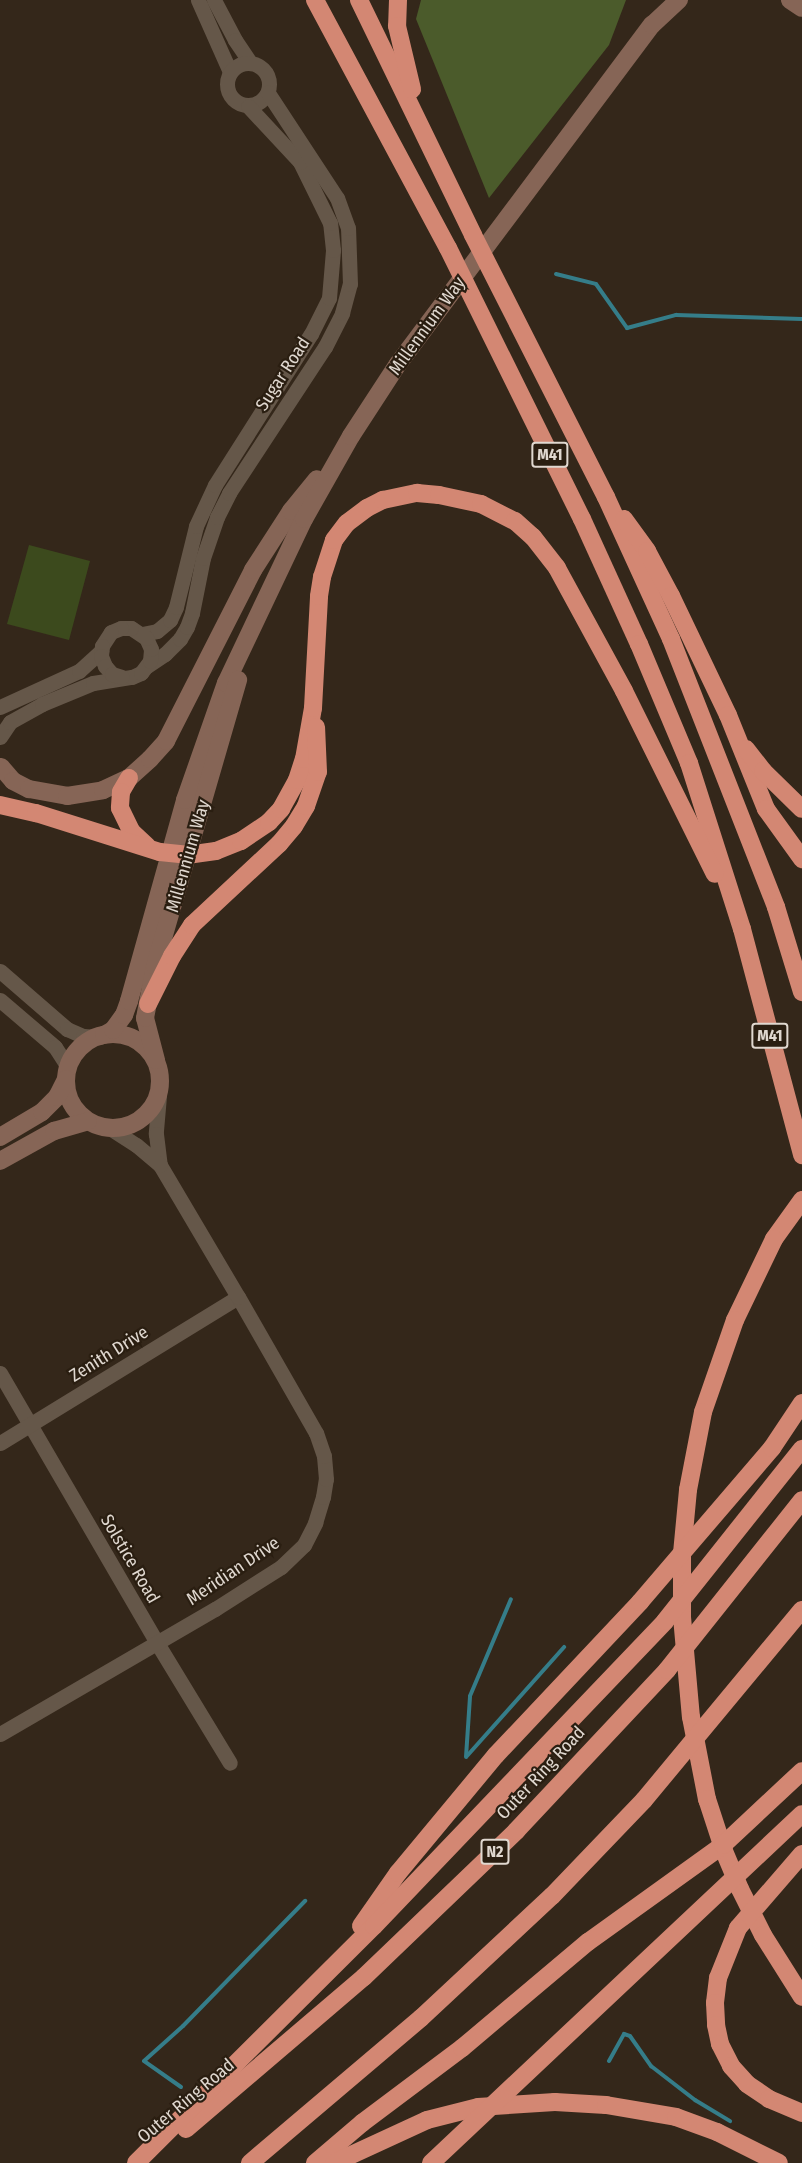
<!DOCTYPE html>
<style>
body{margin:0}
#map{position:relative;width:802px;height:2163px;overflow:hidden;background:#34271a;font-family:"Fira Sans Condensed",sans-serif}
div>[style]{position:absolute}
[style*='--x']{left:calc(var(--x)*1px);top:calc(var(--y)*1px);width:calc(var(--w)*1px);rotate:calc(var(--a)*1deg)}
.green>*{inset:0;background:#3c4a1d}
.forest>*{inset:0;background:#4b5b2b}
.stream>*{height:4px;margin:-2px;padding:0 2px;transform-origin:2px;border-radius:2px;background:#357d89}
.street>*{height:15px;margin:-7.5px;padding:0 7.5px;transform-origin:7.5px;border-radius:7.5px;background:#655749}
.street>.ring{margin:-7.5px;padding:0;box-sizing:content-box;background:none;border:15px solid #655749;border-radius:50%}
.secondary>*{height:18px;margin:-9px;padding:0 9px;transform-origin:9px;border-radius:9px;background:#866556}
.secondary>.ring{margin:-9px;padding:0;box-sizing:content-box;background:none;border:18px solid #866556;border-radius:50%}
.highway>*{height:18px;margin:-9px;padding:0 9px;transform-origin:9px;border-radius:9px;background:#d38773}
span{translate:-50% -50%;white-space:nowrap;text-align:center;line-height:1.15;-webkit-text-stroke:4.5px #2a1e11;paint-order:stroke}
.shield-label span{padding:2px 4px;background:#2a1e11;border:2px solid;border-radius:4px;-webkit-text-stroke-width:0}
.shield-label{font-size:16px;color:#e0d8d0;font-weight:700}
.street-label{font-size:18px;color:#e0d8d0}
</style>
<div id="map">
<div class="green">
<i style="clip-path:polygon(29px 545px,90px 561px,69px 640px,7px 624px)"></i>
</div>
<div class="forest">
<i style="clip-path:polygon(421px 0,626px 0,609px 45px,489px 198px,416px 19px)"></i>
</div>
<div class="stream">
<i style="--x:556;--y:274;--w:41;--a:14"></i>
<i style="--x:596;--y:284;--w:54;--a:54.8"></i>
<i style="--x:627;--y:328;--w:51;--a:-14.9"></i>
<i style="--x:676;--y:315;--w:126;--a:1.8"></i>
<i style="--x:467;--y:1756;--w:146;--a:-48.3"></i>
<i style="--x:466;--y:1757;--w:61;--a:-86.2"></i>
<i style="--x:470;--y:1696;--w:105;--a:-67.1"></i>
<i style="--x:609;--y:2061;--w:31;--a:-61"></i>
<i style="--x:624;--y:2034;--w:6;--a:18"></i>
<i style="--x:630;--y:2036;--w:37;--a:55"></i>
<i style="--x:651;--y:2066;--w:56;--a:37.7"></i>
<i style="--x:695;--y:2100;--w:41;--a:31"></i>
<i style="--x:181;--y:2087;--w:45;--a:-144.9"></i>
<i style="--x:144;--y:2061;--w:52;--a:-41.9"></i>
<i style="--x:183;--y:2026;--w:175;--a:-45.7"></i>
</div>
<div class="street">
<i style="--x:198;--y:0;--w:79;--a:66"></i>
<i style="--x:214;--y:0;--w:45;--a:62.3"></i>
<i style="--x:235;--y:40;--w:27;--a:56"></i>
<i class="ring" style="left:227px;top:63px;width:27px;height:27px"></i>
<i style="--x:142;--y:634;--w:15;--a:-11"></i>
<i style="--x:157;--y:631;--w:17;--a:-40"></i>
<i style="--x:170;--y:620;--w:14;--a:-65"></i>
<i style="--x:176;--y:607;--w:83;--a:-76.1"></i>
<i style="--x:196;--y:526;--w:45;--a:-65.1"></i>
<i style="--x:215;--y:485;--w:179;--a:-57.6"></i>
<i style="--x:311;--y:334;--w:40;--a:-63.4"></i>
<i style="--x:329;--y:298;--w:48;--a:-85.2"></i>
<i style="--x:333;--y:250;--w:27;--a:-96"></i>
<i style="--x:330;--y:223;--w:68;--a:-116.2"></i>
<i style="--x:300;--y:162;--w:76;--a:-132.9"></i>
<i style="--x:147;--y:666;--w:22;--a:-34"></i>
<i style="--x:165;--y:654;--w:21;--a:-45"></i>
<i style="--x:180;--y:639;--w:14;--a:-60"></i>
<i style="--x:187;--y:627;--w:15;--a:-70"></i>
<i style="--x:192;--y:613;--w:56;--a:-78.7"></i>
<i style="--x:203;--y:558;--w:43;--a:-71.1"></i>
<i style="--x:217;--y:517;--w:27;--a:-63"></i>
<i style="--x:229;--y:493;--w:175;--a:-56.7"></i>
<i style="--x:325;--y:347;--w:38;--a:-63"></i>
<i style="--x:342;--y:313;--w:30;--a:-75"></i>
<i style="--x:350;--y:284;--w:56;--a:-92"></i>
<i style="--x:348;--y:228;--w:32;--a:-110"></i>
<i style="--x:337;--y:198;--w:126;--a:-123.3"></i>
<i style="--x:0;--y:707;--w:87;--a:-24.5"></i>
<i style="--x:79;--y:671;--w:30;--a:-42"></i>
<i style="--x:0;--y:737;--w:18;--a:-56"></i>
<i style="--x:10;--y:722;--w:37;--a:-29"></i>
<i style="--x:42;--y:704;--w:55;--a:-22.4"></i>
<i style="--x:93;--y:683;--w:39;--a:-9"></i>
<i style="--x:132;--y:677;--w:10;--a:-24"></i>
<i style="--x:141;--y:673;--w:15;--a:-53"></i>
<i style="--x:150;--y:661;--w:12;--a:-85"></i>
<i style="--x:151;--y:649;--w:12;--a:-114"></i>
<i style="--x:146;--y:638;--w:18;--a:-146"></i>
<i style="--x:131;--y:628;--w:10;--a:180"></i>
<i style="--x:121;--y:628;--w:11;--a:158"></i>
<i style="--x:111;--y:632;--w:17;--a:123"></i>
<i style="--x:102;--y:646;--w:10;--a:96"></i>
<i style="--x:101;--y:656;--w:11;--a:68"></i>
<i style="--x:105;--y:666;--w:11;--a:49"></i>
<i style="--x:112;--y:674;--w:10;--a:17"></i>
<i style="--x:0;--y:971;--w:89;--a:40.9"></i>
<i style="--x:67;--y:1029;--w:17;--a:24"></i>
<i style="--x:83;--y:1036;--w:17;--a:3"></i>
<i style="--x:0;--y:1000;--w:72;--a:40.5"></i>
<i style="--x:55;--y:1047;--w:24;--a:57"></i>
<i style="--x:159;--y:1096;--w:38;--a:95"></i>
<i style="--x:156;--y:1134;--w:31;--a:83"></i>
<i style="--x:0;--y:1373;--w:312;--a:59.8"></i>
<i style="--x:157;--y:1643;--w:140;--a:58.7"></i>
<i style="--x:0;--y:1443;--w:279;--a:-31.5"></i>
<i style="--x:0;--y:1734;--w:249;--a:-30.2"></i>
<i style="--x:215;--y:1609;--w:78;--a:-32.5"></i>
<i style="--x:281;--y:1567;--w:32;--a:-44"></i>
<i style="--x:304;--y:1545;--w:25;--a:-63"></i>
<i style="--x:315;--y:1523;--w:27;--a:-73"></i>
<i style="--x:323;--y:1497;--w:18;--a:-81"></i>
<i style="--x:326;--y:1479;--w:23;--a:-95"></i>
<i style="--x:324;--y:1456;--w:24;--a:-109"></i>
<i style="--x:316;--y:1433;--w:157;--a:-119.8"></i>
<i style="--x:238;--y:1297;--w:153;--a:-120.6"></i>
<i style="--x:160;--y:1165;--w:31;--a:-140"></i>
<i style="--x:136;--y:1145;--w:31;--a:-147"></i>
</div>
<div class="secondary">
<i style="--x:790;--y:0;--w:14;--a:34"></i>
<i style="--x:1;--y:767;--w:18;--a:49"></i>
<i style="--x:13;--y:781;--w:18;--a:27"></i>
<i style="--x:29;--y:789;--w:39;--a:10"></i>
<i style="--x:67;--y:796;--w:36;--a:-9"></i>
<i style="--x:103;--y:790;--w:29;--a:-25"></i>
<i style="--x:129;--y:778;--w:28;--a:-42"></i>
<i style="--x:150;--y:759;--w:24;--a:-48"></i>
<i style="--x:166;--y:741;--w:192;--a:-63"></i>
<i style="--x:253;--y:570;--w:70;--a:-57.2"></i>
<i style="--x:291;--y:511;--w:41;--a:-50.9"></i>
<i class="ring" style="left:66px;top:1034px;width:76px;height:76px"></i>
<i style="--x:104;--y:1035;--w:10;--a:-29"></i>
<i style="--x:113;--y:1030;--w:19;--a:-54"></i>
<i style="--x:124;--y:1015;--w:15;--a:-70"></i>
<i style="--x:129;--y:1001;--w:209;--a:-74.4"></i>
<i style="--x:185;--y:800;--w:124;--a:-70.7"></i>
<i style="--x:226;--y:683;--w:182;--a:-64.6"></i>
<i style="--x:304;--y:519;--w:95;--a:-60.5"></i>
<i style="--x:351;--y:436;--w:86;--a:-56.9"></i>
<i style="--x:398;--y:364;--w:424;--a:-53.2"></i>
<i style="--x:652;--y:25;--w:37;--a:-43"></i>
<i style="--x:156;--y:1060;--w:43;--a:-104.7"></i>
<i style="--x:145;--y:1018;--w:53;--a:-79.1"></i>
<i style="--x:155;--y:966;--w:298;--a:-73.8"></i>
<i style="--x:0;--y:1137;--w:49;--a:-30.8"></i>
<i style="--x:42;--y:1112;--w:21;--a:-45"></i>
<i style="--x:57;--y:1097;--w:20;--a:-63"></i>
<i style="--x:0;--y:1161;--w:62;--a:-29.1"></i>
<i style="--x:54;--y:1131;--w:35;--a:-16"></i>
</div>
<div class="highway">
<i style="--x:315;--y:0;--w:281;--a:61.8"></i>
<i style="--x:448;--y:248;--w:302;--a:63.7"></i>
<i style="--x:582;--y:519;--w:137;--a:65.5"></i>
<i style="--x:639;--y:644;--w:129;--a:67.2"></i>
<i style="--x:689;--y:763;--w:174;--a:72.3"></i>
<i style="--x:742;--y:929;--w:234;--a:75.1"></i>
<i style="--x:359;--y:0;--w:261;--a:64.1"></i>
<i style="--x:473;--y:235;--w:294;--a:63.1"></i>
<i style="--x:606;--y:497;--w:156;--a:65.4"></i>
<i style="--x:671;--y:639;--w:288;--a:68.6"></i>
<i style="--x:776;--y:907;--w:89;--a:73"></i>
<i style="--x:398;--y:0;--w:26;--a:92"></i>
<i style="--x:397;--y:26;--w:65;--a:76.6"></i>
<i style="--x:624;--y:519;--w:39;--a:54"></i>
<i style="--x:647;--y:551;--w:51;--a:61.9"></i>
<i style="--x:671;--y:596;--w:132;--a:64.4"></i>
<i style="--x:728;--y:715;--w:101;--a:68"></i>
<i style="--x:766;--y:809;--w:62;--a:54.2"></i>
<i style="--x:746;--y:749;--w:28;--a:52"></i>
<i style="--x:763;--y:771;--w:54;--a:44.3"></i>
<i style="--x:129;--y:778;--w:16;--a:120"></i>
<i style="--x:121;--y:792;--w:16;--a:94"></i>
<i style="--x:120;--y:808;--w:25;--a:64"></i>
<i style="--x:131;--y:831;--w:22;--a:43"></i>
<i style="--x:0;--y:805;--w:37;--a:13"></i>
<i style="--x:36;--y:813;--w:130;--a:17.5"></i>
<i style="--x:160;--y:852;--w:27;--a:6"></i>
<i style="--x:187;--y:855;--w:29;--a:-8"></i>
<i style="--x:216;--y:851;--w:27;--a:-22"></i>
<i style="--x:241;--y:841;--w:34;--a:-34"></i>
<i style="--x:269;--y:822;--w:18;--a:-47"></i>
<i style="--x:281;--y:809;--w:33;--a:-61"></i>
<i style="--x:297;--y:780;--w:22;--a:-72"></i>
<i style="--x:304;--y:759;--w:52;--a:-80"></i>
<i style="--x:313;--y:708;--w:112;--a:-86.9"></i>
<i style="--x:319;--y:596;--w:19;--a:-81"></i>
<i style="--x:322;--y:577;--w:39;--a:-72"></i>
<i style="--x:334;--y:540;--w:21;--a:-53"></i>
<i style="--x:347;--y:523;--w:25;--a:-37"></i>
<i style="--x:367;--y:508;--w:18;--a:-27"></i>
<i style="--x:383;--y:500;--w:35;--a:-12"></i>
<i style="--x:417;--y:493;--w:22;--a:5"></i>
<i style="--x:439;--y:495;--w:43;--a:12.1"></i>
<i style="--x:481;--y:504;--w:38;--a:27"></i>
<i style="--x:515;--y:521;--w:24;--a:42"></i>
<i style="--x:533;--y:537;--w:39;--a:52"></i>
<i style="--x:557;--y:568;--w:140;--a:61.4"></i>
<i style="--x:624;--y:691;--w:204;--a:63.6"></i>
<i style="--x:148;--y:1004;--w:54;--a:-63.4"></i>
<i style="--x:172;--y:956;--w:37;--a:-57"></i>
<i style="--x:192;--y:925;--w:119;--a:-43"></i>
<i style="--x:279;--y:844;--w:23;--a:-50"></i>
<i style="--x:294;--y:826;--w:23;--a:-59"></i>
<i style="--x:306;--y:806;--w:36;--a:-71"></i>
<i style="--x:318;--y:772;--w:45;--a:-92.5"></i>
<i style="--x:802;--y:1200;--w:48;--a:125.7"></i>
<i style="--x:774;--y:1239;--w:90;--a:115.7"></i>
<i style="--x:735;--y:1320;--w:97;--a:109.2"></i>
<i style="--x:703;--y:1412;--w:79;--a:100.9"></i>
<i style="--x:688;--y:1490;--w:63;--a:95.4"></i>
<i style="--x:682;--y:1553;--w:64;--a:90"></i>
<i style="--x:682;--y:1617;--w:100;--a:84.9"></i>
<i style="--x:691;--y:1717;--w:84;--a:79"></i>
<i style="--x:707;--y:1799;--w:55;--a:71.9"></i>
<i style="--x:724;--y:1851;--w:41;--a:67.2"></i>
<i style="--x:740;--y:1889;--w:51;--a:63.4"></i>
<i style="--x:763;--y:1935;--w:73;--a:57.8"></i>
<i style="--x:802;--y:1854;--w:98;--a:130.9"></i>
<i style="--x:738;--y:1928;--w:54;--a:111.8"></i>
<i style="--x:718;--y:1978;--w:25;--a:97"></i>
<i style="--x:715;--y:2003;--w:22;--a:87"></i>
<i style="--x:716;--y:2025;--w:19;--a:78"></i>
<i style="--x:720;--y:2044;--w:25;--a:63"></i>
<i style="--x:731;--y:2066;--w:24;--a:48"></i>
<i style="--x:747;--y:2084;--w:27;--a:34"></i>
<i style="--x:769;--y:2099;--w:36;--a:23"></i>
<i style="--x:361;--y:1926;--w:65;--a:-55.1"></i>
<i style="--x:398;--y:1873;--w:153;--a:-50.3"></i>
<i style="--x:496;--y:1755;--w:210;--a:-46.7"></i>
<i style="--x:640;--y:1602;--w:203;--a:-49.4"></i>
<i style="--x:772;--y:1448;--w:54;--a:-56.3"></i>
<i style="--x:186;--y:2129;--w:234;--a:-40.5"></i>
<i style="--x:364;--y:1977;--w:211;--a:-43.8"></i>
<i style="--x:516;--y:1831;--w:221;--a:-46.8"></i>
<i style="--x:667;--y:1670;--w:217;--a:-51.5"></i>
<i style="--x:136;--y:2163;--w:336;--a:-44.9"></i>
<i style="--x:374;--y:1926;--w:422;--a:-46.3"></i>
<i style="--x:665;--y:1621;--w:220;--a:-51.5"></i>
<i style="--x:250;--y:2163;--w:224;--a:-40.3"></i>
<i style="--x:421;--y:2018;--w:179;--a:-43"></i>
<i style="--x:552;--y:1896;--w:133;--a:-46.2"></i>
<i style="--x:644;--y:1800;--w:247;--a:-50.3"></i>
<i style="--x:315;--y:2163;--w:62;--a:-40.4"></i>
<i style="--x:362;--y:2123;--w:125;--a:-36.9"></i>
<i style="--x:462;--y:2048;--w:165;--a:-40.1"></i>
<i style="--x:588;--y:1942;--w:166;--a:-35.7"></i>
<i style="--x:723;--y:1845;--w:108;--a:-43.1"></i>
<i style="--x:334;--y:2163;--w:102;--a:-24.8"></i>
<i style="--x:427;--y:2120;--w:53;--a:-14.3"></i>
<i style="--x:478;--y:2107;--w:77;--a:-3.7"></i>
<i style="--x:555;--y:2102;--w:51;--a:3.4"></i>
<i style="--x:606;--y:2105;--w:71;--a:9.7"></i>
<i style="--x:676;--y:2117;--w:44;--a:20.1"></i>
<i style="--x:717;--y:2132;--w:69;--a:26.6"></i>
<i style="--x:431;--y:2163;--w:509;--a:-43.25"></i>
</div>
<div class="shield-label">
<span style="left:550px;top:455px">M41</span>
<span style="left:770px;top:1036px">M41</span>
<span style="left:495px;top:1852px">N2</span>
</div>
<div class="street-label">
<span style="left:427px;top:326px;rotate:-54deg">Millennium Way</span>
<span style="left:283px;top:374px;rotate:-57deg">Sugar Road</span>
<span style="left:188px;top:856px;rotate:-74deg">Millennium Way</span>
<span style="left:109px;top:1354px;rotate:-32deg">Zenith Drive</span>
<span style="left:130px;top:1559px;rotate:60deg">Solstice Road</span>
<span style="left:233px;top:1571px;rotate:-34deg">Meridian Drive</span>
<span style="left:541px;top:1773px;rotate:-47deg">Outer Ring Road</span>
<span style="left:186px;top:2101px;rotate:-40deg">Outer Ring Road</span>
</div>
</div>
